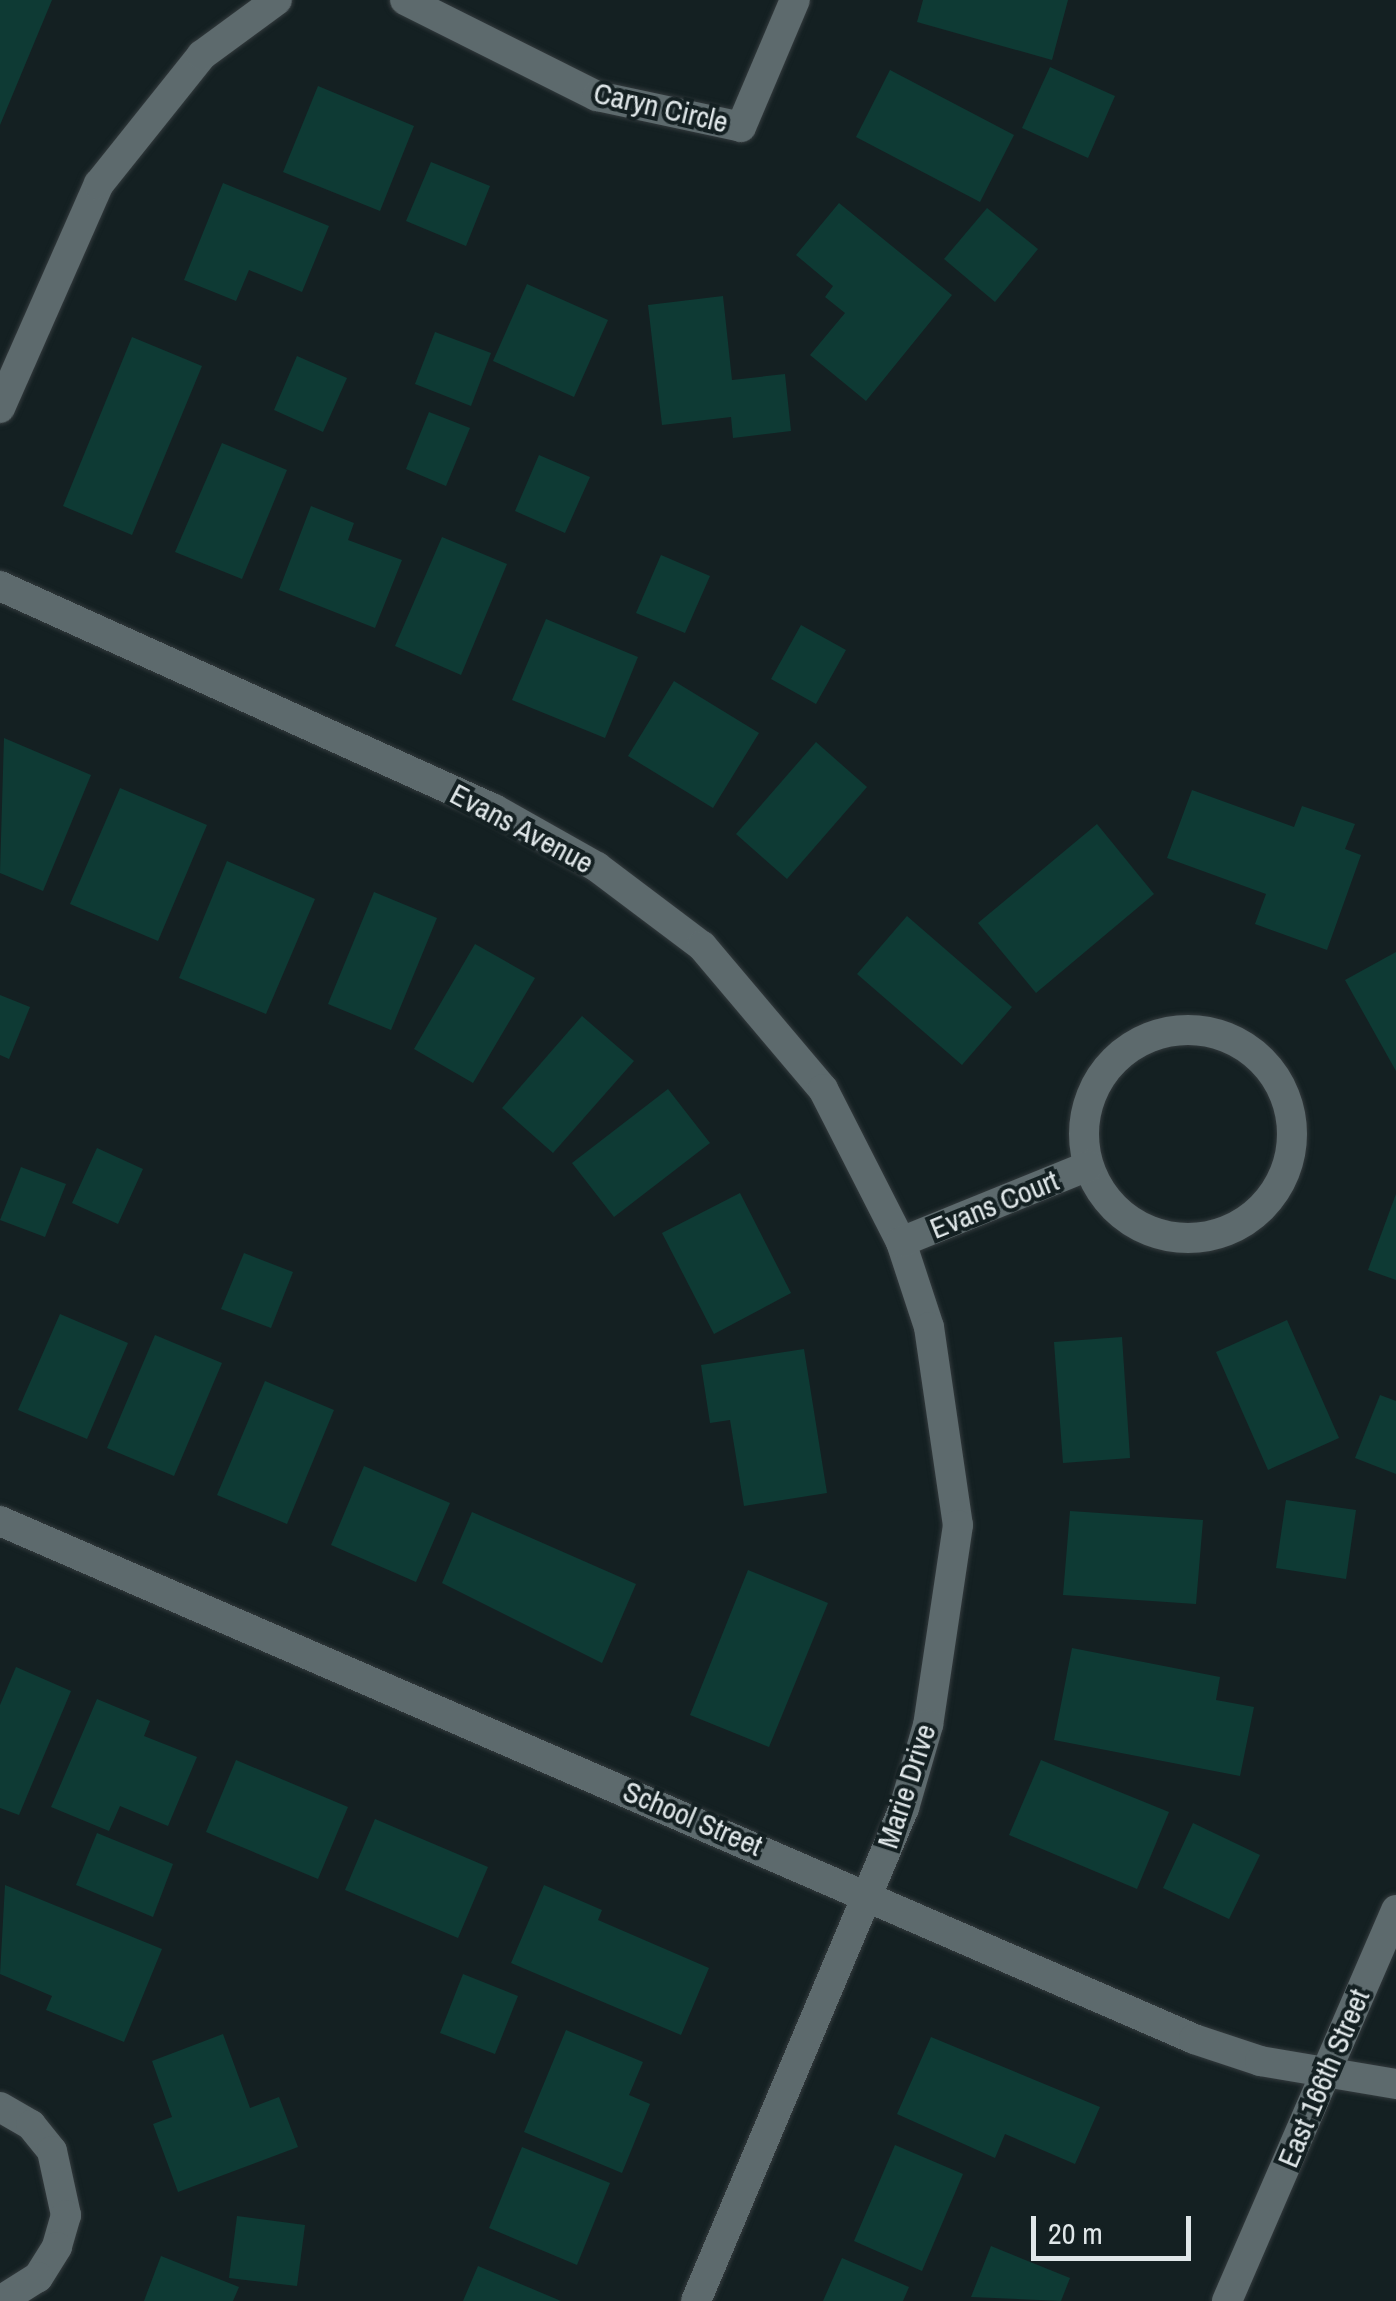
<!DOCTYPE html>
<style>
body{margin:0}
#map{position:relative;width:1396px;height:2301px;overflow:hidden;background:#142022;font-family:"Archivo Narrow",sans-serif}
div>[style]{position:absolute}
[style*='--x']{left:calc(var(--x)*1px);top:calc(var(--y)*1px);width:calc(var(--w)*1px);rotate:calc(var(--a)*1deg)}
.building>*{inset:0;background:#0e3a34}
.roads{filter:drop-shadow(0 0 2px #333a3d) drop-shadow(0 0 2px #333a3d)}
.minor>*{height:30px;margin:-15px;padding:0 15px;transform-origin:15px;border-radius:15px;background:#5d6a6d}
.minor>.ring{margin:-15px;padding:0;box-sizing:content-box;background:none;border:30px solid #5d6a6d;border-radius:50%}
span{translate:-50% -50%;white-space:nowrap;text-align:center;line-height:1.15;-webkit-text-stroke:8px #142022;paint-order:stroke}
.street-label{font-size:30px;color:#e0e7e9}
.scale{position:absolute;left:1031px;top:2216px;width:160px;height:45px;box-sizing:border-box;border:5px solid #e0e7e9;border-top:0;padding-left:12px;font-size:30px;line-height:35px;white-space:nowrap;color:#e0e7e9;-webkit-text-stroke:8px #142022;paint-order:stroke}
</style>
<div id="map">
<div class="building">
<i style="clip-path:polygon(0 0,52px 0,0 125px)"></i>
<i style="clip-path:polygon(923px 0,1068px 0,1052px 60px,917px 22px)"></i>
<i style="clip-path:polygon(1050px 67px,1115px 96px,1088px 158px,1022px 128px)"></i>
<i style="clip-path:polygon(890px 70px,1014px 135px,980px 202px,856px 137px)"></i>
<i style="clip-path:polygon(318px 86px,414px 126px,380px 211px,283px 172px)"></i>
<i style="clip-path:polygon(431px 162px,490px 186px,466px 246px,406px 221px)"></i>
<i style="clip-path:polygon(223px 183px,329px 226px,302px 292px,249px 270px,236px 301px,184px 280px)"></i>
<i style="clip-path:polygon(839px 203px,952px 295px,866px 401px,810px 355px,845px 313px,825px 297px,833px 286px,796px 255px)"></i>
<i style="clip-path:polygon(987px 208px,1038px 249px,995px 302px,944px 259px)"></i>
<i style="clip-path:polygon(527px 284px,608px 320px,574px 397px,493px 361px)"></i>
<i style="clip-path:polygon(723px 296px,732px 380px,785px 374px,791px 431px,733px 438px,731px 417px,662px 425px,648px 305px)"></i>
<i style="clip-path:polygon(435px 332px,491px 353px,471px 406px,415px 384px)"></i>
<i style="clip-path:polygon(132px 337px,202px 366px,132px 535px,63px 506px)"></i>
<i style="clip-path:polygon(297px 356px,347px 378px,323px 432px,274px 410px)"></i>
<i style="clip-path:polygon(429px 412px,470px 428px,446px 486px,406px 469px)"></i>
<i style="clip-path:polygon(222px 443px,287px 470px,242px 579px,175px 552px)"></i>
<i style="clip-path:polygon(539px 455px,590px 477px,565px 533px,515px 511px)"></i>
<i style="clip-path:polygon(311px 506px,354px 523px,348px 540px,402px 560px,375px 628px,279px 590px)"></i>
<i style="clip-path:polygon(442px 537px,507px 564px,461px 675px,395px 646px)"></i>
<i style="clip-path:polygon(661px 555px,710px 576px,685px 633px,636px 613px)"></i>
<i style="clip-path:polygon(546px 619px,638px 657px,605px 738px,512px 700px)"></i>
<i style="clip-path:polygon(801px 625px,846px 650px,816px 704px,771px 679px)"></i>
<i style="clip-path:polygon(674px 681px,759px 733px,713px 808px,628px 756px)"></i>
<i style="clip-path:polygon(4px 738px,91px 775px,43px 891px,0 873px)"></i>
<i style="clip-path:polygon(816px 742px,867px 787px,787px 879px,736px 834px)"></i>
<i style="clip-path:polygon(120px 788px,207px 825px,158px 941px,70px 904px)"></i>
<i style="clip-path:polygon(1192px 790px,1294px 827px,1302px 806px,1355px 824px,1345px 849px,1361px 855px,1327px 950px,1255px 924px,1266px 894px,1167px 858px)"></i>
<i style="clip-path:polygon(1097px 824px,1154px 894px,1036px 993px,978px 923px)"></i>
<i style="clip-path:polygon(227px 861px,315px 899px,266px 1014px,179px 978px)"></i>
<i style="clip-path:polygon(374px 892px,437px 918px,391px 1030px,328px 1004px)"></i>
<i style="clip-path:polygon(907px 916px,1012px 1007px,962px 1065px,857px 974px)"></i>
<i style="clip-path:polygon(475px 944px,535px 978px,473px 1083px,414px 1049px)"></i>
<i style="clip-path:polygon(1396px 952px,1396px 1071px,1345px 980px)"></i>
<i style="clip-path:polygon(0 995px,30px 1007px,9px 1059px,0 1055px)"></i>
<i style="clip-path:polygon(582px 1016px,634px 1061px,553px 1153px,502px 1108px)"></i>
<i style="clip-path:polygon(668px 1089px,710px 1143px,614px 1217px,572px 1163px)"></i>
<i style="clip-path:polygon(97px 1148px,143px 1169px,118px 1224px,72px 1203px)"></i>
<i style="clip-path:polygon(21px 1167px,66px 1184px,45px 1237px,0 1220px)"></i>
<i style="clip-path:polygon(740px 1193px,791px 1293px,714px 1334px,662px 1233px)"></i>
<i style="clip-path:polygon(1396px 1194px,1396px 1280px,1368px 1270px)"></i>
<i style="clip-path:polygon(244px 1253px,293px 1272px,271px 1328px,221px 1309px)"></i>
<i style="clip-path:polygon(60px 1314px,128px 1343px,87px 1439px,18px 1410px)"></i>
<i style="clip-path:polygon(1287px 1320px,1339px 1438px,1268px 1470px,1216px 1352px)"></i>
<i style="clip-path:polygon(155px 1335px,222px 1363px,174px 1476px,107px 1448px)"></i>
<i style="clip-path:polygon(1122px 1337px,1130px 1458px,1063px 1463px,1054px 1342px)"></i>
<i style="clip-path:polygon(804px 1349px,827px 1493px,744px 1506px,730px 1420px,710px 1423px,701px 1365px)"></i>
<i style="clip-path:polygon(265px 1381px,334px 1410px,287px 1524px,217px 1495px)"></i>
<i style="clip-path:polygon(1380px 1395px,1396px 1401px,1396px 1474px,1355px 1458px)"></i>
<i style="clip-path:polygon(364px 1466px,450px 1503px,416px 1582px,331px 1545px)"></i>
<i style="clip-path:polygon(1286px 1500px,1356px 1510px,1346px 1579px,1276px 1568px)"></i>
<i style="clip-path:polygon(1070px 1511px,1203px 1520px,1196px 1604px,1063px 1595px)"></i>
<i style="clip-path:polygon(472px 1512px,636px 1584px,602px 1663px,442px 1583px)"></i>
<i style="clip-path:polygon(748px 1570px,828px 1603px,769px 1747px,690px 1715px)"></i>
<i style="clip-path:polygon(1072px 1648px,1220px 1677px,1216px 1700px,1254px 1707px,1240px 1776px,1054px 1740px)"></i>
<i style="clip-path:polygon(16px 1667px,71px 1691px,19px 1815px,0 1808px,0 1705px)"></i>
<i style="clip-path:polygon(97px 1699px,150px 1721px,144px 1736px,197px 1757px,168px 1826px,120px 1806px,109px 1831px,51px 1807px)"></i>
<i style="clip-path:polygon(236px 1760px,348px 1807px,318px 1879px,206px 1832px)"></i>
<i style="clip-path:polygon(1041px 1760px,1169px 1812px,1137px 1889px,1009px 1835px)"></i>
<i style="clip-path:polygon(375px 1819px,488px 1867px,458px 1938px,345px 1890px)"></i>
<i style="clip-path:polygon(1193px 1823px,1260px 1855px,1229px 1919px,1163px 1888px)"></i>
<i style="clip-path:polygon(97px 1833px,173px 1864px,153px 1917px,76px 1885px)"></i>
<i style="clip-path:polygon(5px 1885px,162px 1949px,124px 2042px,46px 2010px,52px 1996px,0 1974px)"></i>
<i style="clip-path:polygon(544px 1885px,602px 1910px,598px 1920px,709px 1968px,681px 2035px,511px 1963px)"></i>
<i style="clip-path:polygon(463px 1974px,518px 1996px,495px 2054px,440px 2033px)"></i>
<i style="clip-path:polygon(566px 2030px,643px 2062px,629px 2095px,650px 2104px,622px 2173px,524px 2132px)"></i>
<i style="clip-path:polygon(223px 2034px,250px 2108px,279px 2097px,298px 2147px,178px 2192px,153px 2124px,172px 2117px,152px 2061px)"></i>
<i style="clip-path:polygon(931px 2037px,1100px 2107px,1075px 2164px,1005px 2134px,995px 2158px,897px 2114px)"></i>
<i style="clip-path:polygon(895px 2145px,963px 2174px,922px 2271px,854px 2241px)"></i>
<i style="clip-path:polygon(522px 2147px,610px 2183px,577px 2265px,489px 2228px)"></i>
<i style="clip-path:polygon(237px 2216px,305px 2225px,297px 2286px,229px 2278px)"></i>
<i style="clip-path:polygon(991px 2246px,1070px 2278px,1061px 2301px,971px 2297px)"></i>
<i style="clip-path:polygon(161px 2256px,239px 2287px,233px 2301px,144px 2301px)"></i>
<i style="clip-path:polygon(842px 2258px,909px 2287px,903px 2301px,823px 2301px)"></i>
<i style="clip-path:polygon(478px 2266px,561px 2301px,463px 2301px)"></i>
</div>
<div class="roads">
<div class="minor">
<i style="--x:405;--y:0;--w:215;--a:26.6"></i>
<i style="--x:597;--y:96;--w:147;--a:12.1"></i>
<i style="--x:741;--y:127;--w:138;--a:-67"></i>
<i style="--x:0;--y:408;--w:245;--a:-66.2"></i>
<i style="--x:99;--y:184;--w:165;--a:-51.4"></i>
<i style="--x:202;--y:55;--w:93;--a:-36.3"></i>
<i style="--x:0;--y:586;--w:542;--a:24.3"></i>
<i style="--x:494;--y:809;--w:118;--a:29.4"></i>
<i style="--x:597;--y:867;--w:131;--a:37"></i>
<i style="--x:702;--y:946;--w:187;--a:49.8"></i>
<i style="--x:823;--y:1089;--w:172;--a:63"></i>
<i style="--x:901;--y:1242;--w:89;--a:71.8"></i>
<i style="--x:929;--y:1327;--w:200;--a:81.7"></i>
<i style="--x:958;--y:1525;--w:202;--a:98.5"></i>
<i style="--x:928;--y:1725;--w:86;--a:106.1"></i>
<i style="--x:904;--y:1808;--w:535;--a:112.88"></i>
<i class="ring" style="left:1084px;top:1030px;width:178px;height:178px"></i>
<i style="--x:901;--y:1242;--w:202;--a:-22.1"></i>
<i style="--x:0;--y:1521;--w:1302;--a:23.45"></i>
<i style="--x:1194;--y:2039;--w:70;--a:18.4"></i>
<i style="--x:1260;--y:2061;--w:138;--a:9.6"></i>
<i style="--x:0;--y:2107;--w:36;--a:30"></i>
<i style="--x:31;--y:2125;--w:33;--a:51"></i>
<i style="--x:52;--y:2151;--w:66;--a:77.7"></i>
<i style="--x:66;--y:2215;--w:33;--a:106"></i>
<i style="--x:57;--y:2247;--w:36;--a:122"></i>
<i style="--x:38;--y:2277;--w:45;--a:147.7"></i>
<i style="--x:1227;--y:2301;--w:426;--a:-66.6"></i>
</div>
</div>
<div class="street-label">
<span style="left:661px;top:107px;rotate:13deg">Caryn Circle</span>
<span style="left:522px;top:828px;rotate:28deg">Evans Avenue</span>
<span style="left:994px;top:1204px;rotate:-22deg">Evans Court</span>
<span style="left:906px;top:1786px;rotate:-72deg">Marie Drive</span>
<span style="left:693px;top:1818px;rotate:23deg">School Street</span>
<span style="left:1323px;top:2078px;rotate:-67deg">East 166th Street</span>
</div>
<div class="scale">20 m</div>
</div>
